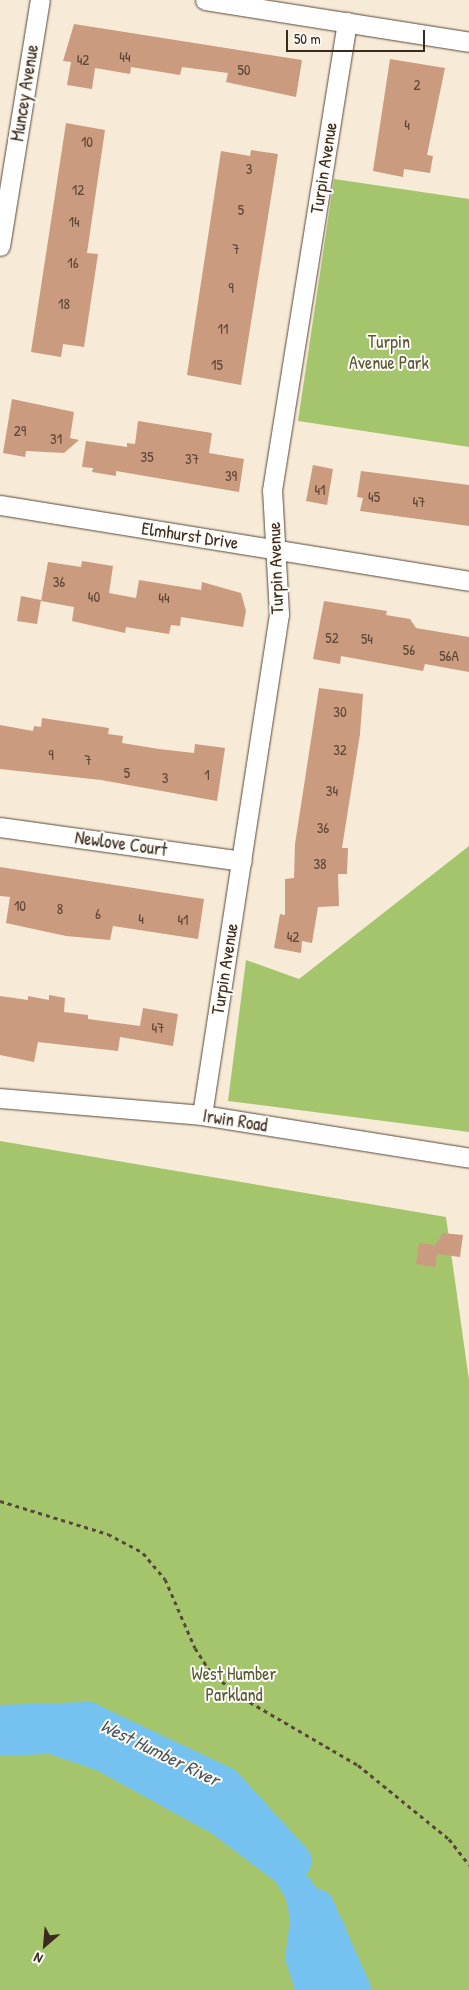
<!DOCTYPE html>
<style>
body{margin:0}
#map{position:relative;width:469px;height:1990px;overflow:hidden;background:#f7ebd7;font-family:"Patrick Hand",sans-serif}
div>[style]{position:absolute}
[style*='--x']{left:calc(var(--x)*1px);top:calc(var(--y)*1px);width:calc(var(--w)*1px);rotate:calc(var(--a)*1deg)}
.green>*{inset:0;background:#a5c56d}
.water>*{inset:0;background:#75c1ef}
.river>*{height:34px;margin:-17px;padding:0 17px;transform-origin:17px;border-radius:17px;background:#75c1ef}
.building>*{inset:0;background:#ca9b7f}
.path>*{height:3px;margin-top:-1.5px;transform-origin:0;background:repeating-linear-gradient(90deg,#57473a 0 4px,transparent 0 8px)}
.roads{filter:drop-shadow(0 0 1px #57473a) drop-shadow(0 0 1px #57473a)}
.street>*{height:19px;margin:-9.5px;padding:0 9.5px;transform-origin:9.5px;border-radius:9.5px;background:#fff}
span{translate:-50% -50%;white-space:nowrap;text-align:center;line-height:1.15;-webkit-text-stroke:4px #fdfcf7;paint-order:stroke}
.number-label{font-size:15px;color:#5f4636}
.number-label span{-webkit-text-stroke-width:0}
.street-label{font-size:18px;color:#3b2a1e}
.park-label{font-size:18px;color:#5b5836}
.water-label{font-size:19px;color:#4c575d;font-style:italic}
.north{position:absolute;left:20px;top:1920px;width:50px;height:50px;-webkit-text-stroke:4px #fdfcf7;paint-order:stroke;rotate:207deg;font-size:14px;font-weight:700;line-height:20px;text-align:center;color:#3b2a1e}
.north::after{content:'';display:block;margin:auto;width:18px;height:22px;background:#3b2a1e;clip-path:polygon(50% 0,100% 100%,50% 72%,0 100%)}
.scale{position:absolute;left:286px;top:30px;width:139px;height:22px;box-sizing:border-box;border:2px solid #3b2a1e;border-top:0;padding-left:6px;font-size:15px;line-height:18px;white-space:nowrap;color:#3b2a1e;-webkit-text-stroke:4px #fdfcf7;paint-order:stroke}
</style>
<div id="map">
<div class="green">
<i style="clip-path:polygon(334px 179px,469px 199px,469px 447px,298px 421px)"></i>
<i style="clip-path:polygon(469px 846px,469px 1132px,228px 1101px,246px 960px,299px 979px)"></i>
<i style="clip-path:polygon(0 1141px,446px 1217px,469px 1380px,469px 1990px,0 1990px)"></i>
</div>
<div class="water">
<i style="clip-path:polygon(0 1715px,103px 1729px,195px 1776px,276px 1836px,346px 1925px,333px 1953px,352px 1990px,295px 1990px,285px 1959px,290px 1920px,286px 1899px,276px 1882px,211px 1833px,96px 1770px,49px 1754px,0 1756px)"></i>
</div>
<div class="river">
<i style="--x:0;--y:1722;--w:88;--a:-2"></i>
<i style="--x:88;--y:1719;--w:152;--a:25.4"></i>
<i style="--x:225;--y:1784;--w:104;--a:47.7"></i>
<i style="--x:317;--y:1906;--w:92;--a:66.2"></i>
</div>
<div class="building">
<i style="clip-path:polygon(74px 24px,302px 60px,296px 97px,226px 82px,228px 73px,182px 67px,180px 75px,131px 67px,130px 74px,95px 68px,92px 89px,67px 85px,71px 62px,63px 61px)"></i>
<i style="clip-path:polygon(390px 59px,445px 68px,427px 155px,433px 156px,430px 173px,404px 169px,403px 177px,373px 171px)"></i>
<i style="clip-path:polygon(66px 123px,105px 130px,87px 253px,98px 254px,84px 347px,63px 344px,61px 357px,31px 352px)"></i>
<i style="clip-path:polygon(251px 150px,278px 154px,241px 385px,187px 375px,221px 151px,250px 156px)"></i>
<i style="clip-path:polygon(12px 399px,74px 412px,70px 438px,79px 440px,64px 453px,26px 451px,25px 457px,3px 453px)"></i>
<i style="clip-path:polygon(138px 421px,212px 433px,209px 453px,244px 459px,239px 492px,116px 471px,116px 476px,92px 472px,93px 468px,82px 467px,86px 441px,127px 447px,127px 443px,135px 444px)"></i>
<i style="clip-path:polygon(313px 465px,333px 469px,327px 505px,306px 501px)"></i>
<i style="clip-path:polygon(361px 471px,469px 485px,469px 526px,360px 511px,363px 498px,357px 497px)"></i>
<i style="clip-path:polygon(82px 561px,113px 566px,109px 593px,136px 598px,139px 580px,201px 590px,202px 582px,241px 593px,246px 611px,243px 627px,181px 617px,180px 626px,171px 625px,169px 634px,126px 627px,125px 633px,72px 621px,74px 607px,41px 601px,48px 562px,81px 567px)"></i>
<i style="clip-path:polygon(21px 596px,41px 600px,37px 624px,17px 621px)"></i>
<i style="clip-path:polygon(324px 601px,387px 611px,386px 615px,410px 619px,416px 628px,469px 637px,469px 672px,425px 664px,423px 671px,341px 656px,340px 664px,313px 659px)"></i>
<i style="clip-path:polygon(319px 688px,363px 694px,360px 734px,342px 848px,348px 848px,347px 874px,338px 874px,339px 906px,318px 907px,312px 943px,302px 941px,301px 953px,274px 948px,280px 914px,285px 915px,285px 879px,294px 878px,295px 844px)"></i>
<i style="clip-path:polygon(42px 718px,109px 728px,108px 734px,123px 736px,122px 743px,159px 749px,194px 753px,195px 744px,225px 748px,217px 801px,101px 780px,0 769px,0 725px,33px 731px,34px 726px,41px 727px)"></i>
<i style="clip-path:polygon(0 867px,204px 899px,198px 939px,113px 926px,110px 940px,66px 936px,6px 923px,10px 897px,0 896px)"></i>
<i style="clip-path:polygon(49px 995px,65px 998px,64px 1012px,88px 1015px,88px 1019px,140px 1026px,143px 1008px,178px 1014px,173px 1046px,120px 1037px,118px 1051px,38px 1042px,34px 1062px,0 1055px,0 996px,28px 1000px,28px 996px,49px 1000px)"></i>
<i style="clip-path:polygon(443px 1233px,463px 1235px,460px 1257px,437px 1254px,435px 1267px,416px 1264px,419px 1243px,435px 1245px)"></i>
</div>
<div class="path">
<i style="--x:0;--y:1501;--w:113;--a:17"></i>
<i style="--x:108;--y:1534;--w:40;--a:28"></i>
<i style="--x:143;--y:1553;--w:34;--a:50"></i>
<i style="--x:165;--y:1579;--w:75;--a:66.5"></i>
<i style="--x:195;--y:1648;--w:27;--a:57"></i>
<i style="--x:210;--y:1671;--w:35;--a:41"></i>
<i style="--x:236;--y:1694;--w:141;--a:30.2"></i>
<i style="--x:358;--y:1765;--w:117;--a:39.1"></i>
<i style="--x:449;--y:1839;--w:33;--a:52"></i>
</div>
<div class="roads">
<div class="street">
<i style="--x:205;--y:0;--w:267;--a:9"></i>
<i style="--x:0;--y:246;--w:249;--a:-80.8"></i>
<i style="--x:0;--y:505;--w:475;--a:9.2"></i>
<i style="--x:0;--y:827;--w:244;--a:8"></i>
<i style="--x:0;--y:1098;--w:203;--a:4.8"></i>
<i style="--x:202;--y:1115;--w:270;--a:9.1"></i>
<i style="--x:202;--y:1115;--w:507;--a:-81.26"></i>
<i style="--x:279;--y:614;--w:124;--a:-93.2"></i>
<i style="--x:272;--y:490;--w:474;--a:-80.9"></i>
</div>
</div>
<div class="number-label">
<span style="left:125px;top:57px">44</span>
<span style="left:83px;top:60px">42</span>
<span style="left:244px;top:70px">50</span>
<span style="left:417px;top:85px">2</span>
<span style="left:407px;top:125px">4</span>
<span style="left:87px;top:142px">10</span>
<span style="left:249px;top:169px">3</span>
<span style="left:78px;top:190px">12</span>
<span style="left:241px;top:210px">5</span>
<span style="left:74px;top:222px">14</span>
<span style="left:236px;top:249px">7</span>
<span style="left:73px;top:263px">16</span>
<span style="left:231px;top:288px">9</span>
<span style="left:64px;top:304px">18</span>
<span style="left:223px;top:329px">11</span>
<span style="left:217px;top:365px">15</span>
<span style="left:20px;top:431px">29</span>
<span style="left:56px;top:439px">31</span>
<span style="left:147px;top:457px">35</span>
<span style="left:192px;top:459px">37</span>
<span style="left:231px;top:476px">39</span>
<span style="left:320px;top:490px">41</span>
<span style="left:374px;top:497px">45</span>
<span style="left:419px;top:502px">47</span>
<span style="left:59px;top:582px">36</span>
<span style="left:94px;top:597px">40</span>
<span style="left:164px;top:598px">44</span>
<span style="left:332px;top:638px">52</span>
<span style="left:367px;top:639px">54</span>
<span style="left:409px;top:650px">56</span>
<span style="left:449px;top:656px">56A</span>
<span style="left:340px;top:712px">30</span>
<span style="left:340px;top:750px">32</span>
<span style="left:51px;top:755px">9</span>
<span style="left:88px;top:760px">7</span>
<span style="left:127px;top:773px">5</span>
<span style="left:207px;top:775px">1</span>
<span style="left:165px;top:778px">3</span>
<span style="left:332px;top:791px">34</span>
<span style="left:323px;top:828px">36</span>
<span style="left:320px;top:864px">38</span>
<span style="left:20px;top:906px">10</span>
<span style="left:60px;top:909px">8</span>
<span style="left:98px;top:914px">6</span>
<span style="left:141px;top:919px">4</span>
<span style="left:183px;top:920px">41</span>
<span style="left:293px;top:937px">42</span>
<span style="left:158px;top:1028px">47</span>
</div>
<div class="street-label">
<span style="left:25px;top:93px;rotate:-81deg">Muncey Avenue</span>
<span style="left:324px;top:168px;rotate:-81deg">Turpin Avenue</span>
<span style="left:190px;top:536px;rotate:9deg">Elmhurst Drive</span>
<span style="left:276px;top:568px;rotate:-92deg">Turpin Avenue</span>
<span style="left:121px;top:844px;rotate:8deg">Newlove Court</span>
<span style="left:225px;top:969px;rotate:-81deg">Turpin Avenue</span>
<span style="left:235px;top:1121px;rotate:9deg">Irwin Road</span>
</div>
<div class="park-label">
<span style="left:389px;top:353px">Turpin<br>Avenue Park</span>
<span style="left:234px;top:1685px">West Humber<br>Parkland</span>
</div>
<div class="water-label">
<span style="left:160px;top:1753px;rotate:26deg">West Humber River</span>
</div>
<div class="north">N</div>
<div class="scale">50 m</div>
</div>
